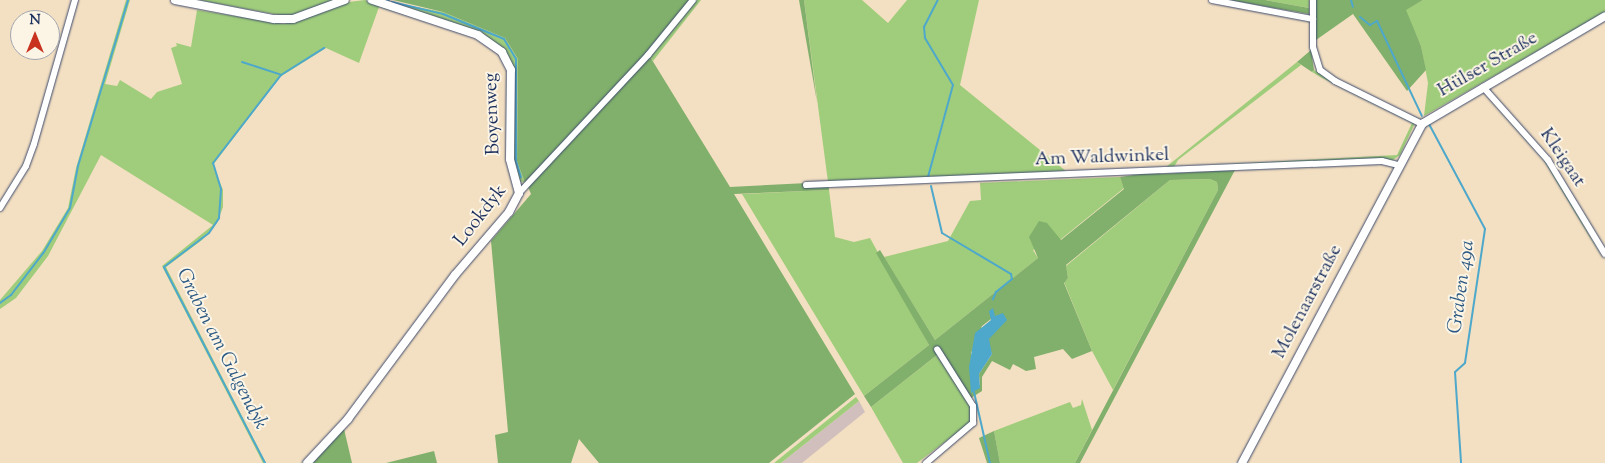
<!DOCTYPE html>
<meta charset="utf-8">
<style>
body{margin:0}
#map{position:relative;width:1605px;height:463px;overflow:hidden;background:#f3dfc1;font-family:"Sorts Mill Goudy",serif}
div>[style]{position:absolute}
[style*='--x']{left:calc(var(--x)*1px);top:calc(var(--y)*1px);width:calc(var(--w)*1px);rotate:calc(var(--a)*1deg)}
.industrial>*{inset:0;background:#d1bfbd}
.green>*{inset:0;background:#a0cd7b}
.forest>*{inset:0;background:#80b06b}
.water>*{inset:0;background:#4da8cb}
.stream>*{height:2px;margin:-1px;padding:0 1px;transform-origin:1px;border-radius:1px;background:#4da8cb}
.roads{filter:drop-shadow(0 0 1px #3b496d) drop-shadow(0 0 1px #3b496d)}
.minor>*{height:6px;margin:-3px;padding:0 3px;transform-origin:3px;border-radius:3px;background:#fff}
.tertiary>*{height:8px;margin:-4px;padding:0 4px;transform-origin:4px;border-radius:4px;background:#fff}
span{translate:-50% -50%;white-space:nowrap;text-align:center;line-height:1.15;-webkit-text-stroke:4px #fcf5e5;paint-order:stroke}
.street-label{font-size:19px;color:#1b2f5e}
.water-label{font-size:20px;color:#2c5984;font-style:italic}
.north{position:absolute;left:10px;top:10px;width:50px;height:50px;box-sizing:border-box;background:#fcf5e5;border:1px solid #a2a6af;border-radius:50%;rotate:0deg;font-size:14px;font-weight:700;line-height:20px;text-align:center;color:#1b2f5e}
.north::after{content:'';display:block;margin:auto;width:18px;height:22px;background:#c8321e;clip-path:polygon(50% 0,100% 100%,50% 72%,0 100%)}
</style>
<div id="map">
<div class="industrial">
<i style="clip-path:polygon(859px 401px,865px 412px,802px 463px,781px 463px)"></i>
</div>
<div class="green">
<i style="clip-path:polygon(126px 0,130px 0,105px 84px,117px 86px,120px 80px,151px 99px,157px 92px,182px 84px,171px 48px,177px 46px,176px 43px,191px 47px,197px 10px,284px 24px,349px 2px,365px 0,440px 26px,379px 7px,359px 63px,326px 48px,280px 77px,213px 165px,223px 190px,223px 207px,217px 223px,202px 240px,166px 267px,266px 463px,263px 463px,162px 266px,213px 225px,101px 155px,48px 256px,16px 298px,0 309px,0 300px,42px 251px,68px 208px,76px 168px)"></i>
<i style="clip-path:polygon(199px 0,336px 0,290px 17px)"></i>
<i style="clip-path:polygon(380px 0,443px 12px,505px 38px,518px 59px,517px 161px,525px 183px,520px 181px,514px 166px,513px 80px,502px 48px,469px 28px)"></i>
<i style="clip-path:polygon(695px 0,701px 0,653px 61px,649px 55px)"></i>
<i style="clip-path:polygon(804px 0,862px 0,888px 23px,907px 0,979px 0,960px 85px,1067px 172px,828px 182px)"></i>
<i style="clip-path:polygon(1265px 0,1309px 0,1309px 8px)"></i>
<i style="clip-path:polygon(1423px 0,1605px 0,1605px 12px,1424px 116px,1428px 83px,1421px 46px,1405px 10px)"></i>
<i style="clip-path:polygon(1297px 62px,1301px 65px,1178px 160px,1174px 167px,1397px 155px,1412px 123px,1322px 78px,1312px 72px,1314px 70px,1415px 123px,1400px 155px,1393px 160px,1166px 167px)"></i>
<i style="clip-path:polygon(1482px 92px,1547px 162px,1605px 263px,1543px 159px)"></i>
<i style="clip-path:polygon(1120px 177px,1124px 188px,1060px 240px,1033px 250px,1038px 258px,935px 340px,884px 257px,948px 241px,970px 201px,981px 200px,980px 183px)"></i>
<i style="clip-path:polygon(1210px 179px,1217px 182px,1218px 190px,1113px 390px,1092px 351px,1064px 282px,1068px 278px,1066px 266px,1170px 180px)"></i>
<i style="clip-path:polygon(829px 190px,835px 237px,854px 242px,870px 238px,929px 345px,864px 396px,742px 194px)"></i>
<i style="clip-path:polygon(937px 355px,971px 407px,971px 422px,917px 463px,903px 463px,871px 407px)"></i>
<i style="clip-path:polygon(856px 397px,859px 401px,781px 463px,774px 463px)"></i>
<i style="clip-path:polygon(1082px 399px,1092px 430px,1075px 463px,1000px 463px,994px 431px,1070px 402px,1073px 408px,1081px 405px)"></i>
</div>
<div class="forest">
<i style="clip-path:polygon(393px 0,690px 0,622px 82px,525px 183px,517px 161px,518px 59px,505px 38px,443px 12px)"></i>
<i style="clip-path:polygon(799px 0,804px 0,817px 102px)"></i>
<i style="clip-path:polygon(1229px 0,1265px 0,1309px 8px,1309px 14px)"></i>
<i style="clip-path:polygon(1315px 0,1423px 0,1406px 10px,1421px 46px,1426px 70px,1407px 91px,1353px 14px,1316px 40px)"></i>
<i style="clip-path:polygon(1311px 50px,1314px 70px,1312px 72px,1297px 62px)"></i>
<i style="clip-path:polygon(649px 55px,730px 187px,828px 182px,829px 190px,734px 194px,855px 394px,769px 463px,599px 463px,579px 439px,571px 463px,498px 463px,495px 435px,508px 432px,491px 241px,531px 194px,528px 187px)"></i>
<i style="clip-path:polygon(evenodd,1235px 170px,1080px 463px,1075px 463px,1218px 190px,1217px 182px,1210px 179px,1170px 180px,1066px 265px,1068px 278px,1064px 283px,1092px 351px,1072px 359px,1063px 349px,1034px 357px,1036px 369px,1026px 371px,1013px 364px,1010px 370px,992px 361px,982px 377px,982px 391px,971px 398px,942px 351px,871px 407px,864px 396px,929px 345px,876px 253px,880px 250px,935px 340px,1038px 258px,1029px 237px,1039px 221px,1047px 223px,1061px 240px,1124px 189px,1120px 177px,1162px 171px,1160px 174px,1235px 170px,991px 319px,988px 343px,992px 354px,979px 374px,980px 388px,971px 353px,982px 326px,991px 319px)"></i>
<i style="clip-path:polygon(344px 429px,352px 463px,313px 463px)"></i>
<i style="clip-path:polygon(994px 431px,1000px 463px,987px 463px,979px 438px)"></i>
<i style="clip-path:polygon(434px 451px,437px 463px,386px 463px)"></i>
</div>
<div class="water">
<i style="clip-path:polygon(993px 308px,995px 316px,1003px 313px,1007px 320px,989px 339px,992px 354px,979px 374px,980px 388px,971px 393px,969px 367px,975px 333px,991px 320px,989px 311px)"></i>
</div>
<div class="stream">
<i style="--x:387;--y:0;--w:2;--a:27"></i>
<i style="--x:1351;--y:0;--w:7;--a:74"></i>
<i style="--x:392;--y:2;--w:52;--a:13.2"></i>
<i style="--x:443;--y:14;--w:66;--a:22.3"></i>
<i style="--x:504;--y:39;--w:23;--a:59"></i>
<i style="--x:516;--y:59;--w:102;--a:90"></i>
<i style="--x:516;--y:161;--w:17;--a:73"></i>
<i style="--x:1360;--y:17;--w:13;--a:39"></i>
<i style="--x:1370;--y:25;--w:8;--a:-30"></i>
<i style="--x:1377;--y:21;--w:105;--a:64.7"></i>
<i style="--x:242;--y:62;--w:40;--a:18"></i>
<i style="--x:1429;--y:124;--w:119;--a:61.9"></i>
<i style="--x:1485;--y:229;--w:135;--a:98.5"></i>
<i style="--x:1465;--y:363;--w:13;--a:138"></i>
<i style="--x:1455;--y:372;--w:91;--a:86.2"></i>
<i style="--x:928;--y:177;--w:95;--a:-74.8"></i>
<i style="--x:953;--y:85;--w:55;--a:-120.8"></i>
<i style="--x:925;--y:38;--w:11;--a:-95"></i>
<i style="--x:924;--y:27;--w:30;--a:-63"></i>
<i style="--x:931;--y:186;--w:48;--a:76.8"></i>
<i style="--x:942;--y:233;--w:80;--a:30.7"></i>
<i style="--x:1011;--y:274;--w:5;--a:79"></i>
<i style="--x:1012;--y:279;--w:21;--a:141"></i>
<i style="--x:996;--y:292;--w:8;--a:113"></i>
<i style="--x:0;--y:303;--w:14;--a:-36"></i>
<i style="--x:11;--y:295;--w:54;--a:-52.5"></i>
<i style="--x:44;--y:252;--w:51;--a:-59.4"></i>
<i style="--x:70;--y:208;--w:43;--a:-79.2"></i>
<i style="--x:78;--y:166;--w:173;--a:-73.2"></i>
<i style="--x:974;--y:392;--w:73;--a:77.3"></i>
<i style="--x:265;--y:463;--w:220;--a:-117.3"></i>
<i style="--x:164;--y:267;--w:56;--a:-37.1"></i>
<i style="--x:209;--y:233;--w:18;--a:-56"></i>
<i style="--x:219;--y:218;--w:29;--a:-86"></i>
<i style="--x:221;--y:189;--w:27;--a:-107"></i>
<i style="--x:213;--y:163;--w:111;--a:-52.3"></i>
<i style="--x:281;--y:75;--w:51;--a:-32.1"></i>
</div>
<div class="roads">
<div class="minor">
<i style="--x:1212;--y:0;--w:103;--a:10.7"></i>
<i style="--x:1313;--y:0;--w:47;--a:90"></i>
<i style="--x:1313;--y:47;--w:24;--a:73"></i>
<i style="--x:1320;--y:70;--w:19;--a:36"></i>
<i style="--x:1335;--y:81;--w:97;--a:26.3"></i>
<i style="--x:1483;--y:87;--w:98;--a:48.3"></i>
<i style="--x:1548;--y:160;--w:110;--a:58.8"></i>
<i style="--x:806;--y:185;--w:576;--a:-2.39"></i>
<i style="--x:1382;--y:161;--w:16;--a:14"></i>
<i style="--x:519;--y:193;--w:189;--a:-46.9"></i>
<i style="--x:648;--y:55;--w:71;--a:-50.7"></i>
<i style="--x:0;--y:208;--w:49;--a:-58.2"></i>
<i style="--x:26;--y:166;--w:23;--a:-70"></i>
<i style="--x:34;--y:144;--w:150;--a:-74.1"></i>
<i style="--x:926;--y:463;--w:62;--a:-40.4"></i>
<i style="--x:973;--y:423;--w:17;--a:-90"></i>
<i style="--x:973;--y:406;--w:67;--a:-122.3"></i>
</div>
<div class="tertiary">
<i style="--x:175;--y:0;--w:101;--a:10.9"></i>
<i style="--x:274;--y:19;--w:19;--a:0"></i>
<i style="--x:293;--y:19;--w:55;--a:-20.1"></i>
<i style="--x:307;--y:463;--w:60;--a:-47"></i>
<i style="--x:348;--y:419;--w:179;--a:-53.4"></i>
<i style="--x:455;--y:275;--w:83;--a:-49.4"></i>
<i style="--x:509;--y:212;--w:21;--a:-62"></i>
<i style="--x:519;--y:193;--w:35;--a:-105"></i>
<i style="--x:510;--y:159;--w:89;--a:-89.4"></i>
<i style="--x:511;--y:70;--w:20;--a:-117"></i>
<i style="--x:502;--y:52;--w:29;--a:-145"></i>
<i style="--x:478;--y:35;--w:112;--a:-161.7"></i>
<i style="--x:1242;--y:463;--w:384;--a:-62"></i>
<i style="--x:1422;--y:124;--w:212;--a:-30.5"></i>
</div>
</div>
<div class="street-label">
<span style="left:1488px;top:65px;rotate:-30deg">Hülser Straße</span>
<span style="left:493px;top:114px;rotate:-92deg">Boyenweg</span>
<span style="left:1102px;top:158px;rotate:-2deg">Am Waldwinkel</span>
<span style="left:1562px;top:158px;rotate:56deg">Kleigaat</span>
<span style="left:481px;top:216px;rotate:-52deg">Lookdyk</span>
<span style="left:1308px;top:302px;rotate:-62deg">Molenaarstraße</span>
</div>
<div class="water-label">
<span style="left:1462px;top:287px;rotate:-82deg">Graben 49a</span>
<span style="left:221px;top:349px;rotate:63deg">Graben am Galgendyk</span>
</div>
<div class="north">N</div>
</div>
